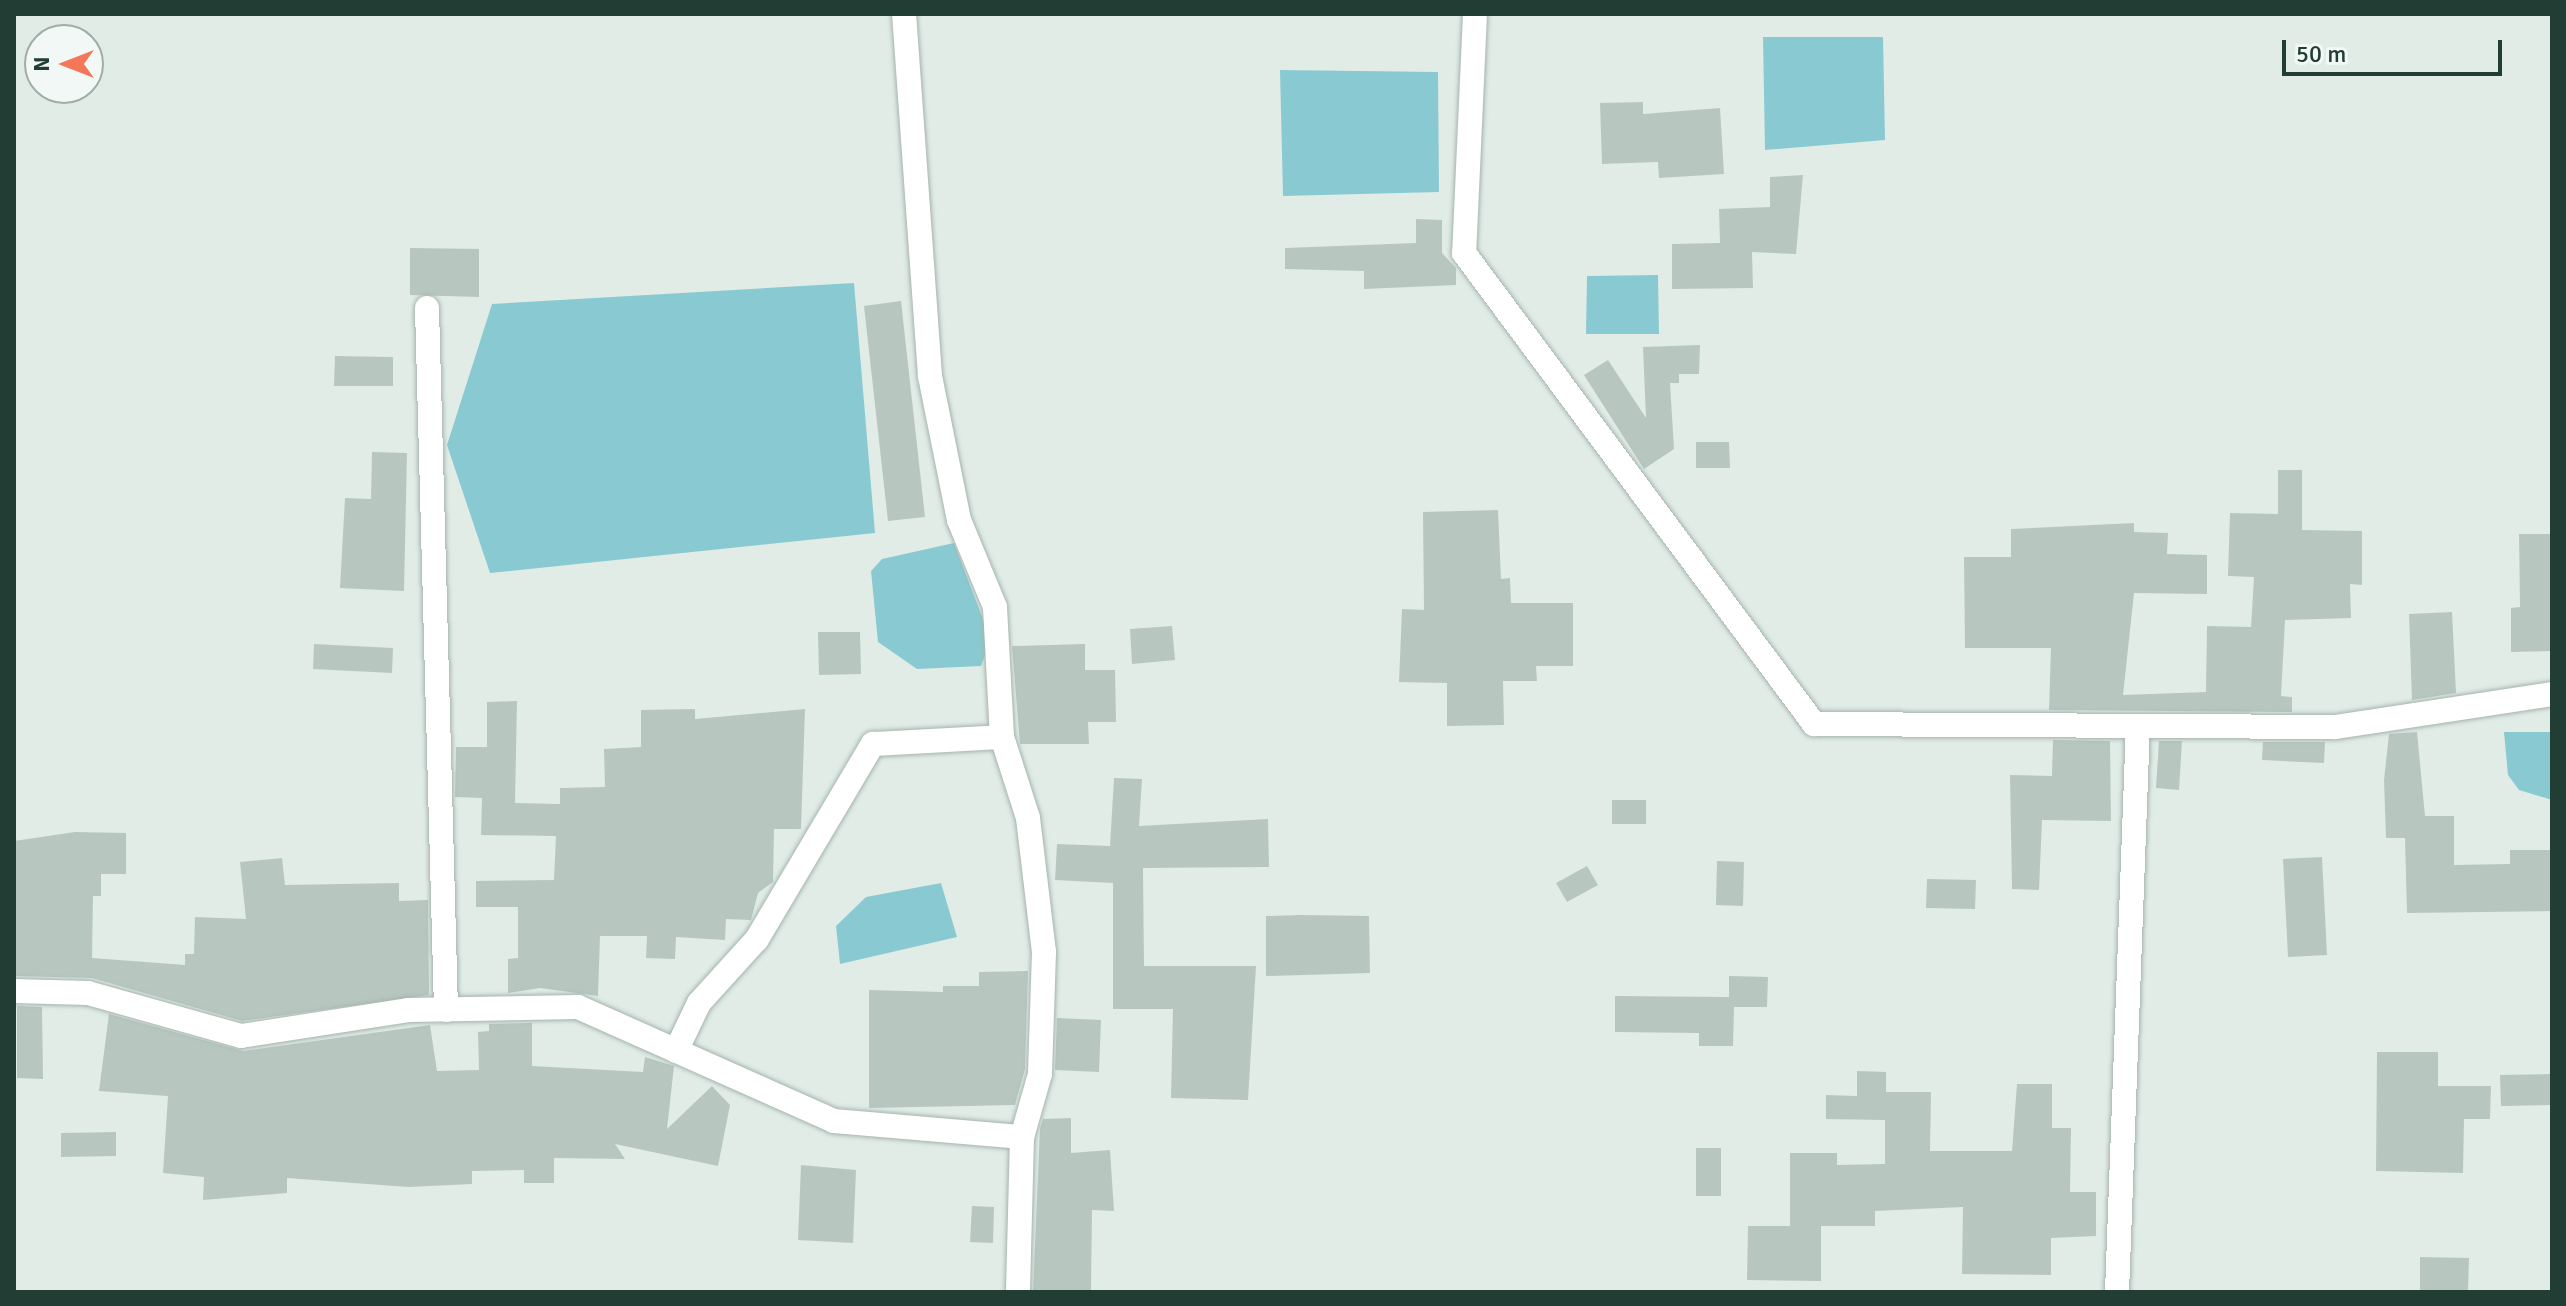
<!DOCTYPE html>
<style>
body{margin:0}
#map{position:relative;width:2566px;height:1306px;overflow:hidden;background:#e1ece7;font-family:Signika,sans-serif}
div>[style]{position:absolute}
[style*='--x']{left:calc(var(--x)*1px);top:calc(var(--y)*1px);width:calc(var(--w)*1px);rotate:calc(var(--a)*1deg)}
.water>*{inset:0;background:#89cad2}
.building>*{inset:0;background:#b7c7bf}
.roads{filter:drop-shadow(0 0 2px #a4b4ae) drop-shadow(0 0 2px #a4b4ae)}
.minor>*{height:24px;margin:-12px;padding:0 12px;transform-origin:12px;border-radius:12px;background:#fff}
span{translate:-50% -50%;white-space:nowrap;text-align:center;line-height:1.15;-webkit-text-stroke:6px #f2f8f5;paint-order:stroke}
.frame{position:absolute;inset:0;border:16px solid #213d34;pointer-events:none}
.north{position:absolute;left:24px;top:24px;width:80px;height:80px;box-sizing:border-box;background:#f2f8f5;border:2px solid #9eada8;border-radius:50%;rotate:270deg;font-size:22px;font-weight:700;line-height:32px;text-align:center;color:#213d34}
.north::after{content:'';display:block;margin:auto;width:28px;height:36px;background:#f37758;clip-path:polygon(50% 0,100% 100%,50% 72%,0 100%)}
.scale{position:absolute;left:2282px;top:40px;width:220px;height:36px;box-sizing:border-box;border:4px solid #213d34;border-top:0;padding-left:10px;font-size:24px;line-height:28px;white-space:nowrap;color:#213d34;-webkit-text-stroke:6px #f2f8f5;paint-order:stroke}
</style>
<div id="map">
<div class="water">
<i style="clip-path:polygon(1763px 37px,1883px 37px,1885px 140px,1765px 150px)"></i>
<i style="clip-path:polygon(1280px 70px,1438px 72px,1439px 192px,1283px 196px)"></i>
<i style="clip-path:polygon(1658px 275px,1659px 334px,1586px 334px,1587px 276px)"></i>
<i style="clip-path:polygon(854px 283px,875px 533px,490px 573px,447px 445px,492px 304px)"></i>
<i style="clip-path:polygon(954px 543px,991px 640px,981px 666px,917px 669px,878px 642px,871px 571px,882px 559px)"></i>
<i style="clip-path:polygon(2504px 732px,2552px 732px,2552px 800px,2519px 790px,2508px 775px)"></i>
<i style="clip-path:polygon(941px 883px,957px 937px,840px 964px,836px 926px,866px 897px)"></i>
</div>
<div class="building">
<i style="clip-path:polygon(1643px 102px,1643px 114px,1720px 108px,1724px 174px,1659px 178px,1658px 162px,1602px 164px,1600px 103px)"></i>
<i style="clip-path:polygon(1803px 175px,1796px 254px,1752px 252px,1753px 288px,1672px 289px,1672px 244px,1720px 243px,1719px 209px,1770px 207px,1770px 177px)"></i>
<i style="clip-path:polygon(1416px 219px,1442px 220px,1442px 253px,1456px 268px,1456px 285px,1364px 289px,1364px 271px,1285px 269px,1285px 248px,1416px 243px)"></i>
<i style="clip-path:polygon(410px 248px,479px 249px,479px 297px,410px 295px)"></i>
<i style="clip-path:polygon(901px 301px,925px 517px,888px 521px,864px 306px)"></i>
<i style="clip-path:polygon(1700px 345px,1699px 374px,1679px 374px,1679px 383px,1670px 383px,1674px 449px,1644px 469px,1584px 375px,1608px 360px,1646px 418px,1643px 347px)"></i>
<i style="clip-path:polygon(335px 356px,393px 357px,393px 386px,334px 386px)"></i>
<i style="clip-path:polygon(1696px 442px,1729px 442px,1730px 468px,1696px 468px)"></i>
<i style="clip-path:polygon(372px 452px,407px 453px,404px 591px,340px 588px,345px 498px,371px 499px)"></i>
<i style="clip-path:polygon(2278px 470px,2302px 470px,2302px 530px,2362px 531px,2362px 585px,2350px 584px,2351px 618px,2285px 620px,2281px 696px,2292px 697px,2292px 712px,2049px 710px,2051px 648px,1965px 648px,1964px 557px,2011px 557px,2011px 529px,2134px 523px,2134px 532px,2168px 533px,2167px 554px,2207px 555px,2207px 594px,2134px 593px,2123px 695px,2206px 692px,2207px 626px,2251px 627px,2254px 577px,2228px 576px,2230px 513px,2278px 514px)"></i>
<i style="clip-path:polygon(1498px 510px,1501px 579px,1510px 578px,1511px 603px,1573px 603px,1573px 666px,1536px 666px,1537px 681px,1503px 681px,1504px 725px,1447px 726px,1447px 683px,1399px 682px,1402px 609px,1424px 610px,1423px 512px)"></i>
<i style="clip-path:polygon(2519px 534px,2552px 534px,2552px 651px,2511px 652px,2511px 608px,2520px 607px)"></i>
<i style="clip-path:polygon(2452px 612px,2456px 693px,2412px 700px,2409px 614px)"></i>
<i style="clip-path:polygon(1172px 626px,1175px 660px,1132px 664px,1130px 629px)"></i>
<i style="clip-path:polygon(818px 632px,860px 632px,861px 674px,819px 675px)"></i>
<i style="clip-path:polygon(314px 644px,393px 648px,392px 673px,313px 669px)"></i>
<i style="clip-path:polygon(1085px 644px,1085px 670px,1115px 670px,1116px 722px,1088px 722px,1089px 744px,1020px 744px,1012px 646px)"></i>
<i style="clip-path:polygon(517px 701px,515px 803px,560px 804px,560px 788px,605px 787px,604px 749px,641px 747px,641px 710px,695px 709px,695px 719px,805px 709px,801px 829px,774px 829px,773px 882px,758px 893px,751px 920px,726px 919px,725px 940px,676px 937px,675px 959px,646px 958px,647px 936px,600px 936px,598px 996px,540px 988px,508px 993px,508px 959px,518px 958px,518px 907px,476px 907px,476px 881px,554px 880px,556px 836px,481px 835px,482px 798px,455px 797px,456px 747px,487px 747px,487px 702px)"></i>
<i style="clip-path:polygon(2417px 732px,2425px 816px,2454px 816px,2454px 865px,2510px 864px,2510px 850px,2552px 850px,2552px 911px,2407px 913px,2405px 838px,2386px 838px,2384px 780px,2389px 734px)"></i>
<i style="clip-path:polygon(2053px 740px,2110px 741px,2111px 821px,2042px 820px,2039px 890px,2012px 889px,2010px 775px,2052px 776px)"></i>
<i style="clip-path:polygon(2159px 741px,2182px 741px,2179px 790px,2156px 788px)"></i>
<i style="clip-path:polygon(2263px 742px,2325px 742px,2324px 763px,2262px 760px)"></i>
<i style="clip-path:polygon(1114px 778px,1142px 779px,1139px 826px,1268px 819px,1269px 867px,1143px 868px,1144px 966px,1256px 966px,1248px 1100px,1171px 1098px,1173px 1009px,1113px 1009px,1113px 883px,1055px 880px,1057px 844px,1110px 846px)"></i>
<i style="clip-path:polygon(1612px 800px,1646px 800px,1646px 824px,1612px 824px)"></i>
<i style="clip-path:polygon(75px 832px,126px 833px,126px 874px,101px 874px,101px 896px,93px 896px,92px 958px,185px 965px,185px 954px,194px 954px,195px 917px,246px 919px,240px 862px,282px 858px,285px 885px,399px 883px,399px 901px,428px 900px,429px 995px,242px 1021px,92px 978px,14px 976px,14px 841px)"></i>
<i style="clip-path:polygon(2322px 857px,2327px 955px,2288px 957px,2283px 859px)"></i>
<i style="clip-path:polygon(1717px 861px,1744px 862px,1743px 906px,1716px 905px)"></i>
<i style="clip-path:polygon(1587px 866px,1598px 885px,1567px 902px,1556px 883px)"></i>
<i style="clip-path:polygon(1927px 879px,1976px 880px,1975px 909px,1926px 908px)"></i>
<i style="clip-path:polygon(1301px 915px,1369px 916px,1370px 973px,1266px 976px,1266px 916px)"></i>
<i style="clip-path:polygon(1028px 971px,1025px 1069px,1015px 1105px,869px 1108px,869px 990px,943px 992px,943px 986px,979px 986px,979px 972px)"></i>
<i style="clip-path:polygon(1729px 976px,1768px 977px,1767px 1007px,1734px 1007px,1733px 1046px,1699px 1046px,1699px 1033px,1615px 1032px,1615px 996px,1729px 997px)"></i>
<i style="clip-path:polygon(17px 1006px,42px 1007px,43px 1079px,17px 1078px)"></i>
<i style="clip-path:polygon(109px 1014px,243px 1051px,430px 1025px,437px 1071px,479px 1070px,478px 1032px,489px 1031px,489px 1024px,532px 1023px,532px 1066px,643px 1072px,645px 1057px,674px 1066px,667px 1129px,712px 1086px,730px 1105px,718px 1166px,615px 1144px,625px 1159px,554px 1158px,554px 1183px,524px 1183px,524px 1170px,472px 1171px,472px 1184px,408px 1187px,287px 1178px,287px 1193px,203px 1200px,204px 1177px,163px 1173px,168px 1096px,99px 1091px)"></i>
<i style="clip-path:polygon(1057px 1018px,1101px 1020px,1099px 1072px,1055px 1070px)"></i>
<i style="clip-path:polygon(2377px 1052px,2438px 1052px,2438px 1086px,2491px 1086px,2490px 1119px,2464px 1119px,2463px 1173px,2376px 1171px)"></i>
<i style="clip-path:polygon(1857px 1071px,1886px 1072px,1886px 1092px,1931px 1092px,1930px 1151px,2012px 1151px,2017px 1084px,2052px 1084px,2052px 1128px,2071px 1128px,2070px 1192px,2096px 1192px,2096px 1236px,2051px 1238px,2051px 1275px,1962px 1274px,1963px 1207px,1875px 1211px,1875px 1226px,1821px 1226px,1821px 1281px,1747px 1280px,1748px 1226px,1790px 1226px,1790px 1153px,1837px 1153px,1837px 1165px,1885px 1164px,1885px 1120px,1826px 1119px,1826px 1095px,1857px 1096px)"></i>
<i style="clip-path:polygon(2552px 1074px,2552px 1105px,2501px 1106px,2500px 1075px)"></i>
<i style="clip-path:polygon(1071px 1118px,1071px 1153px,1110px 1150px,1114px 1211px,1092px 1210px,1091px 1292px,1033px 1292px,1040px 1129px,1043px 1119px)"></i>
<i style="clip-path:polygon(116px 1132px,116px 1156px,61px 1157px,61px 1133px)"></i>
<i style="clip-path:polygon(1696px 1148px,1721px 1148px,1721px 1196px,1696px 1196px)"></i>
<i style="clip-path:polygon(801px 1165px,856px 1170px,853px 1243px,798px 1240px)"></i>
<i style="clip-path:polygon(972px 1206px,994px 1207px,993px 1243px,970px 1242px)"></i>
<i style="clip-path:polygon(2420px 1257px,2469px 1258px,2468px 1292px,2420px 1292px)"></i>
</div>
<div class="roads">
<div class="minor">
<i style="--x:1475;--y:14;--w:239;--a:92.6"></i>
<i style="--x:1464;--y:253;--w:587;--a:53.38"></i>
<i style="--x:1814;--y:724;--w:521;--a:0.33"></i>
<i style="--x:2335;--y:727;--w:219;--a:-8.6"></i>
<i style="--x:427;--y:308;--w:702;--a:88.45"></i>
<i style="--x:1002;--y:737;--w:85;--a:72.2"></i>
<i style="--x:1028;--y:818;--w:135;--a:83.2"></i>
<i style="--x:1044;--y:952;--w:122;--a:91.9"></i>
<i style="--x:1040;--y:1074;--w:66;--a:105.9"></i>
<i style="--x:14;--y:991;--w:74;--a:1.5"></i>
<i style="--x:88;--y:993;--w:159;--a:15.7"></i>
<i style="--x:241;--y:1036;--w:169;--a:-8.8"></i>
<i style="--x:408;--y:1010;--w:170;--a:-1"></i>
<i style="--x:578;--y:1007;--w:280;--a:24"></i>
<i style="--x:834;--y:1121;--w:189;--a:4.9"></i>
<i style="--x:1022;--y:1137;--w:155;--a:91.5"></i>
<i style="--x:676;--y:1051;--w:53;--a:-64.4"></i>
<i style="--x:699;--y:1003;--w:86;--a:-47.8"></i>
<i style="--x:757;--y:939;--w:227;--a:-59.3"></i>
<i style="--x:873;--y:744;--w:129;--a:-3.1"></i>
<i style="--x:1002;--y:737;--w:130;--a:-93.1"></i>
<i style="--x:995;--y:607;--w:94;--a:-112.5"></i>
<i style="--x:959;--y:520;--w:147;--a:-101.4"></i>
<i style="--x:930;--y:376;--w:363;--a:-94.1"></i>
<i style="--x:2117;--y:1292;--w:566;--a:-87.88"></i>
</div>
</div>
<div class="frame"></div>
<div class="north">N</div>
<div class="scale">50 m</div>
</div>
